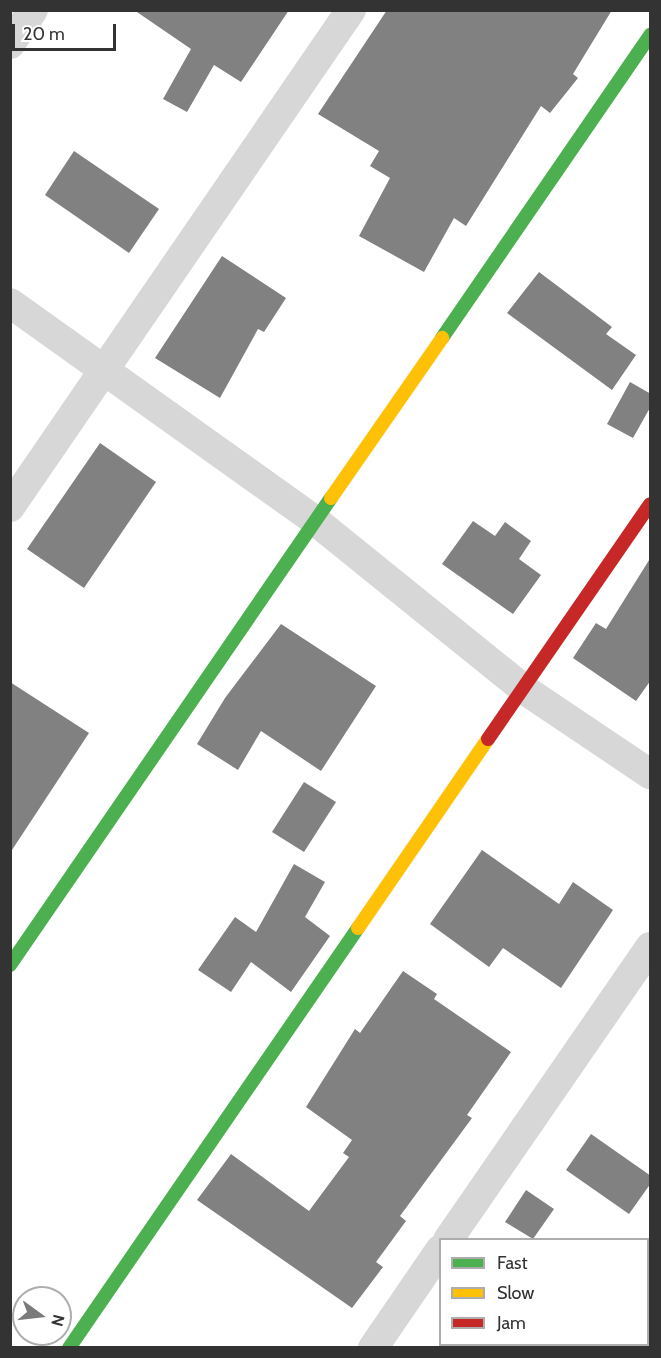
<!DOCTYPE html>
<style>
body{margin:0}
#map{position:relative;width:661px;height:1358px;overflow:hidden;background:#fff;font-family:Cabin,sans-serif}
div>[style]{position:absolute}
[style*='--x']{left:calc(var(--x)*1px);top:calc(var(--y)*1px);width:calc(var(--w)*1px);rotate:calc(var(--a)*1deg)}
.building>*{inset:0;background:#818181}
.street>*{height:30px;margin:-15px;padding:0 15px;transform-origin:15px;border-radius:15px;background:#d7d7d7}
.fast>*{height:14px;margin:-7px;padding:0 7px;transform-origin:7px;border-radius:7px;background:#4caf50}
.slow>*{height:14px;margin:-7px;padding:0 7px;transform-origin:7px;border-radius:7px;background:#ffc107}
.jam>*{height:14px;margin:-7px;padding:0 7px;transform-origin:7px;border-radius:7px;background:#c62828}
span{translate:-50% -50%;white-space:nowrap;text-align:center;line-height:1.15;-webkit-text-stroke:6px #fff;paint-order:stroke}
.frame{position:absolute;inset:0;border:12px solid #333;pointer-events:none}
.legend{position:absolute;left:439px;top:1238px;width:210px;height:108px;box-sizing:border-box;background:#fff;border:2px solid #adadad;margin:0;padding:8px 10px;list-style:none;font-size:18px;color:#333}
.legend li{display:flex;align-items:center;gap:12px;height:30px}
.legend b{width:30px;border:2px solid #adadad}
.north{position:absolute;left:12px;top:1286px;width:60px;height:60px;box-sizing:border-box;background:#fff;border:2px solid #adadad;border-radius:50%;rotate:105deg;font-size:16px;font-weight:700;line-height:24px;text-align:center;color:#333}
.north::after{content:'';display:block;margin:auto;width:21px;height:27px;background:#7a7a7a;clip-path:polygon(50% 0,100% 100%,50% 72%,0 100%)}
.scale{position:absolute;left:12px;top:24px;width:104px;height:27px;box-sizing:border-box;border:3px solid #333;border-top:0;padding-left:8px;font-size:18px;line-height:21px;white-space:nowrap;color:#333;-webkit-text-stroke:4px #fff;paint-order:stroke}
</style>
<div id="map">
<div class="building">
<i style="clip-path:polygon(134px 10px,289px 10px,241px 82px,214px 65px,187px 112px,163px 99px,191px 49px)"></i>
<i style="clip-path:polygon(387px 10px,612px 10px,573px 74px,578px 78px,550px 113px,541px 106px,466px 226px,454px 218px,424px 272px,359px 236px,390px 178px,370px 166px,379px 151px,318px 114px)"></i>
<i style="clip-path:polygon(74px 151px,159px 209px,129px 253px,45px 195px)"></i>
<i style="clip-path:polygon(222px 256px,286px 298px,264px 332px,258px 329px,220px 398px,155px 358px)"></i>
<i style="clip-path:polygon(539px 272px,612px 327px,606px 334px,636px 355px,612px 390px,507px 313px)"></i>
<i style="clip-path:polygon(630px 382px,651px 394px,651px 406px,633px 438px,607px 424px)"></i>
<i style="clip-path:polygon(100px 443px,156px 482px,84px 588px,27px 549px)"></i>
<i style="clip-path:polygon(473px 521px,495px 536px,505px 522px,531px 541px,519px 559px,541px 575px,513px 614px,442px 564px)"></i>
<i style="clip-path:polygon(651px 557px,651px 680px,636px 701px,573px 658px,596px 623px,606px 629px)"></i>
<i style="clip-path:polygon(281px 624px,376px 686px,321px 771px,261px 731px,238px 770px,197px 744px,225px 698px)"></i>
<i style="clip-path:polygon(10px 682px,89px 733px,10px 853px)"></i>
<i style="clip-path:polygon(304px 782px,336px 802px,304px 852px,272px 832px)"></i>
<i style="clip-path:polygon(482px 850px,559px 904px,573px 882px,613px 910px,561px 988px,503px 948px,489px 967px,430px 924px)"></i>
<i style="clip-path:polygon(294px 864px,325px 882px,305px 917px,330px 936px,291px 992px,251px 962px,231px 992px,198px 970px,235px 917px,256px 932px)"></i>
<i style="clip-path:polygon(403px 971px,437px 994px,434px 999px,511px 1052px,467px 1115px,472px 1118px,400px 1216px,406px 1221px,376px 1262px,383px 1267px,352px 1308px,197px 1200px,231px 1154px,309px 1211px,349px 1157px,343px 1153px,352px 1140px,306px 1107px,355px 1029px,360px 1033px)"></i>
<i style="clip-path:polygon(591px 1134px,651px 1176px,651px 1183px,629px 1214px,566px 1170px)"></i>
<i style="clip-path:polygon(526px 1190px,554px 1209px,533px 1239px,505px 1222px)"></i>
</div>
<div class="street">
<i style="--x:10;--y:44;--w:41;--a:-55.9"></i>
<i style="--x:10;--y:303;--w:379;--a:35.5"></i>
<i style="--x:318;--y:523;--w:266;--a:38.9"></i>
<i style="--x:525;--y:690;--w:151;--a:33.9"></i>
<i style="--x:10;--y:507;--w:603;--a:-55.55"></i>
<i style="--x:448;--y:1240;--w:356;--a:-55.4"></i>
<i style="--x:373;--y:1348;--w:119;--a:-55.6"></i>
</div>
<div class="fast">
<i style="--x:442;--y:338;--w:368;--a:-55.5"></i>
<i style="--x:10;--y:965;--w:567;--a:-55.5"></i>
<i style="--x:69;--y:1348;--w:510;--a:-55.47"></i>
</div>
<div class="slow">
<i style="--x:331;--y:498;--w:195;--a:-55.2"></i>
<i style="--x:358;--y:928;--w:229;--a:-55.5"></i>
</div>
<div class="jam">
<i style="--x:488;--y:739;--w:285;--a:-55.4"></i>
</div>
<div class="frame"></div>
<ul class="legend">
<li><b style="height:8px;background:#4caf50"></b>Fast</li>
<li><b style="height:8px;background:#ffc107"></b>Slow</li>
<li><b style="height:8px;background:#c62828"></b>Jam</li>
</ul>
<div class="north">N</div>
<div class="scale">20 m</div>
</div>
